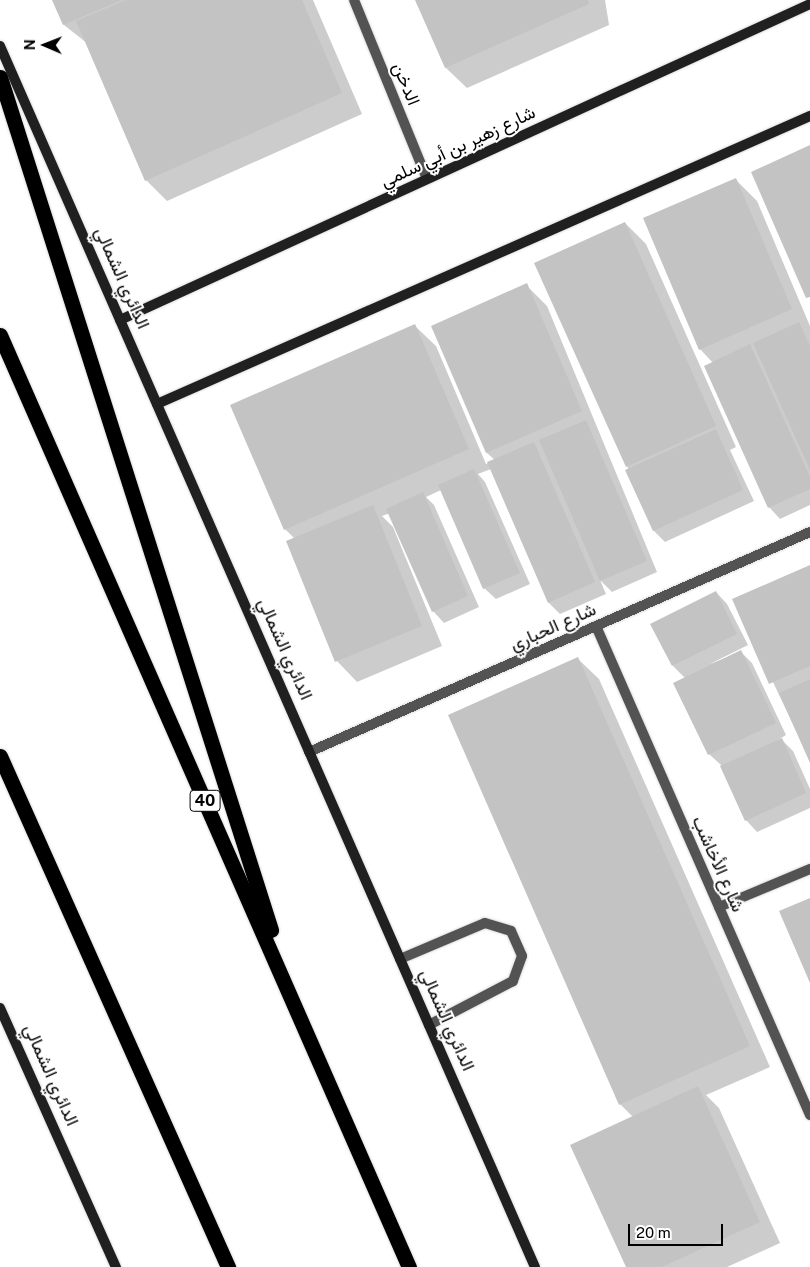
<!DOCTYPE html>
<meta charset="utf-8">
<style>
body{margin:0}
#map{position:relative;width:810px;height:1267px;overflow:hidden;background:#fff;font-family:"Public Sans",Vazirmatn,sans-serif}
div>[style]{position:absolute}
[style*='--x']{left:calc(var(--x)*1px);top:calc(var(--y)*1px);width:calc(var(--w)*1px);rotate:calc(var(--a)*1deg)}
.shadow>*{inset:0;background:#0003}
.building>*{inset:0;background:#c3c3c3}
.roads{filter:drop-shadow(0 0 1px #dbdbdb) drop-shadow(0 0 1px #dbdbdb)}
.lane>*{height:10px;margin:-5px;padding:0 5px;transform-origin:5px;border-radius:5px;background:#535353}
.street>*{height:10px;margin:-5px;padding:0 5px;transform-origin:5px;border-radius:5px;background:#535353}
.secondary>*{height:10px;margin:-5px;padding:0 5px;transform-origin:5px;border-radius:5px;background:#202020}
.highway>*{height:15px;margin:-7.5px;padding:0 7.5px;transform-origin:7.5px;border-radius:7.5px;background:#000}
span{translate:-50% -50%;white-space:nowrap;text-align:center;line-height:1.15;-webkit-text-stroke:4px #fff;paint-order:stroke}
.shield-label span{padding:1px 4px;background:#fff;border:1px solid;border-radius:4px;-webkit-text-stroke-width:0}
.shield-label{font-size:16px;color:#000;font-weight:700}
.street-label{font-size:18px;color:#000}
.north{position:absolute;left:20px;top:20px;width:50px;height:50px;-webkit-text-stroke:4px #fff;paint-order:stroke;rotate:271deg;font-size:14px;font-weight:700;line-height:20px;text-align:center;color:#000}
.north::after{content:'';display:block;margin:auto;width:18px;height:22px;background:#000;clip-path:polygon(50% 0,100% 100%,50% 72%,0 100%)}
.scale{position:absolute;left:628px;top:1224px;width:95px;height:22px;box-sizing:border-box;border:2px solid #000;border-top:0;padding-left:6px;font-size:15px;line-height:18px;white-space:nowrap;color:#000;-webkit-text-stroke:4px #fff;paint-order:stroke}
</style>
<div id="map">
<div class="shadow">
<i style="clip-path:polygon(54px 0,313px 0,362px 114px,167px 201px,146px 180px,88px 44px,64px 25px)"></i>
<i style="clip-path:polygon(416px 0,605px 0,609px 25px,467px 88px,446px 68px)"></i>
<i style="clip-path:polygon(736px 180px,757px 201px,810px 326px,810px 505px,780px 519px,769px 507px,713px 363px,700px 349px)"></i>
<i style="clip-path:polygon(625px 223px,646px 244px,736px 447px,730px 450px,754px 501px,665px 542px,654px 531px,627px 466px)"></i>
<i style="clip-path:polygon(526px 285px,547px 306px,657px 572px,612px 592px,600px 580px,606px 594px,560px 614px,549px 603px,491px 469px,478px 474px,485px 482px,530px 584px,496px 599px,484px 588px,441px 490px,426px 497px,434px 505px,479px 607px,444px 623px,433px 611px,390px 513px,382px 516px,393px 527px,442px 646px,357px 682px,337px 661px,295px 539px,285px 529px,415px 326px,436px 346px,486px 464px,495px 460px,487px 453px,432px 327px)"></i>
<i style="clip-path:polygon(810px 567px,810px 760px,734px 600px)"></i>
<i style="clip-path:polygon(716px 592px,727px 604px,748px 645px,710px 664px,741px 652px,752px 663px,786px 735px,768px 746px,782px 740px,793px 751px,810px 789px,810px 808px,757px 832px,746px 820px,721px 765px,709px 754px,685px 678px,673px 666px)"></i>
<i style="clip-path:polygon(578px 659px,599px 679px,770px 1067px,706px 1095px,719px 1108px,780px 1243px,727px 1267px,628px 1267px,633px 1117px,620px 1104px)"></i>
</div>
<div class="building">
<i style="clip-path:polygon(52px 0,122px 0,63px 25px)"></i>
<i style="clip-path:polygon(126px 0,302px 0,342px 93px,145px 181px,76px 21px)"></i>
<i style="clip-path:polygon(415px 0,588px 0,589px 4px,445px 68px)"></i>
<i style="clip-path:polygon(810px 145px,810px 297px,806px 298px,751px 172px)"></i>
<i style="clip-path:polygon(736px 178px,792px 309px,699px 350px,643px 218px)"></i>
<i style="clip-path:polygon(625px 222px,716px 426px,626px 467px,534px 263px)"></i>
<i style="clip-path:polygon(527px 283px,582px 411px,486px 453px,431px 326px)"></i>
<i style="clip-path:polygon(799px 322px,810px 346px,810px 470px,753px 343px)"></i>
<i style="clip-path:polygon(415px 324px,469px 449px,284px 530px,230px 405px)"></i>
<i style="clip-path:polygon(750px 344px,810px 477px,810px 489px,768px 508px,704px 366px)"></i>
<i style="clip-path:polygon(586px 420px,647px 561px,600px 581px,539px 440px)"></i>
<i style="clip-path:polygon(716px 429px,743px 490px,653px 531px,625px 470px)"></i>
<i style="clip-path:polygon(534px 442px,595px 582px,548px 603px,487px 462px)"></i>
<i style="clip-path:polygon(474px 469px,520px 573px,483px 589px,438px 485px)"></i>
<i style="clip-path:polygon(423px 492px,468px 596px,432px 612px,386px 509px)"></i>
<i style="clip-path:polygon(373px 505px,422px 626px,335px 662px,286px 541px)"></i>
<i style="clip-path:polygon(810px 565px,810px 666px,769px 684px,732px 599px)"></i>
<i style="clip-path:polygon(716px 591px,737px 634px,672px 666px,650px 624px)"></i>
<i style="clip-path:polygon(741px 650px,776px 723px,708px 755px,673px 683px)"></i>
<i style="clip-path:polygon(578px 657px,750px 1046px,619px 1105px,448px 715px)"></i>
<i style="clip-path:polygon(810px 679px,810px 763px,779px 693px)"></i>
<i style="clip-path:polygon(782px 738px,806px 793px,745px 821px,720px 766px)"></i>
<i style="clip-path:polygon(810px 898px,810px 983px,779px 911px)"></i>
<i style="clip-path:polygon(698px 1086px,760px 1222px,662px 1267px,626px 1267px,570px 1145px)"></i>
</div>
<div class="roads">
<div class="lane">
<i style="--x:400;--y:959;--w:92;--a:-23"></i>
<i style="--x:485;--y:923;--w:27;--a:17"></i>
<i style="--x:511;--y:931;--w:27;--a:66"></i>
<i style="--x:522;--y:956;--w:27;--a:110"></i>
<i style="--x:513;--y:981;--w:95;--a:152.4"></i>
</div>
<div class="street">
<i style="--x:354;--y:0;--w:193;--a:67.8"></i>
<i style="--x:596;--y:626;--w:534;--a:66.36"></i>
<i style="--x:309;--y:752;--w:547;--a:-23.71"></i>
<i style="--x:719;--y:907;--w:99;--a:-22.7"></i>
</div>
<div class="secondary">
<i style="--x:0;--y:46;--w:1333;--a:66.34"></i>
<i style="--x:120;--y:320;--w:759;--a:-24.61"></i>
<i style="--x:157;--y:404;--w:714;--a:-23.8"></i>
<i style="--x:0;--y:1008;--w:284;--a:65.9"></i>
</div>
<div class="highway">
<i style="--x:0;--y:77;--w:895;--a:72.37"></i>
<i style="--x:0;--y:335;--w:1018;--a:66.31"></i>
<i style="--x:0;--y:756;--w:560;--a:65.95"></i>
</div>
</div>
<div class="shield-label">
<span style="left:205px;top:801px">40</span>
</div>
<div class="street-label">
<span style="left:406px;top:84px;rotate:68deg">الدخن</span>
<span style="left:458px;top:147px;rotate:-25deg">شارع زهير بن أبي سلمي</span>
<span style="left:122px;top:278px;rotate:66deg">الدائري الشمالي</span>
<span style="left:553px;top:627px;rotate:-24deg">شارع الحباري</span>
<span style="left:285px;top:649px;rotate:66deg">الدائري الشمالي</span>
<span style="left:718px;top:864px;rotate:66deg">شارع الأخاشب</span>
<span style="left:447px;top:1020px;rotate:66deg">الدائري الشمالي</span>
<span style="left:51px;top:1075px;rotate:66deg">الدائري الشمالي</span>
</div>
<div class="north">N</div>
<div class="scale">20 m</div>
</div>
